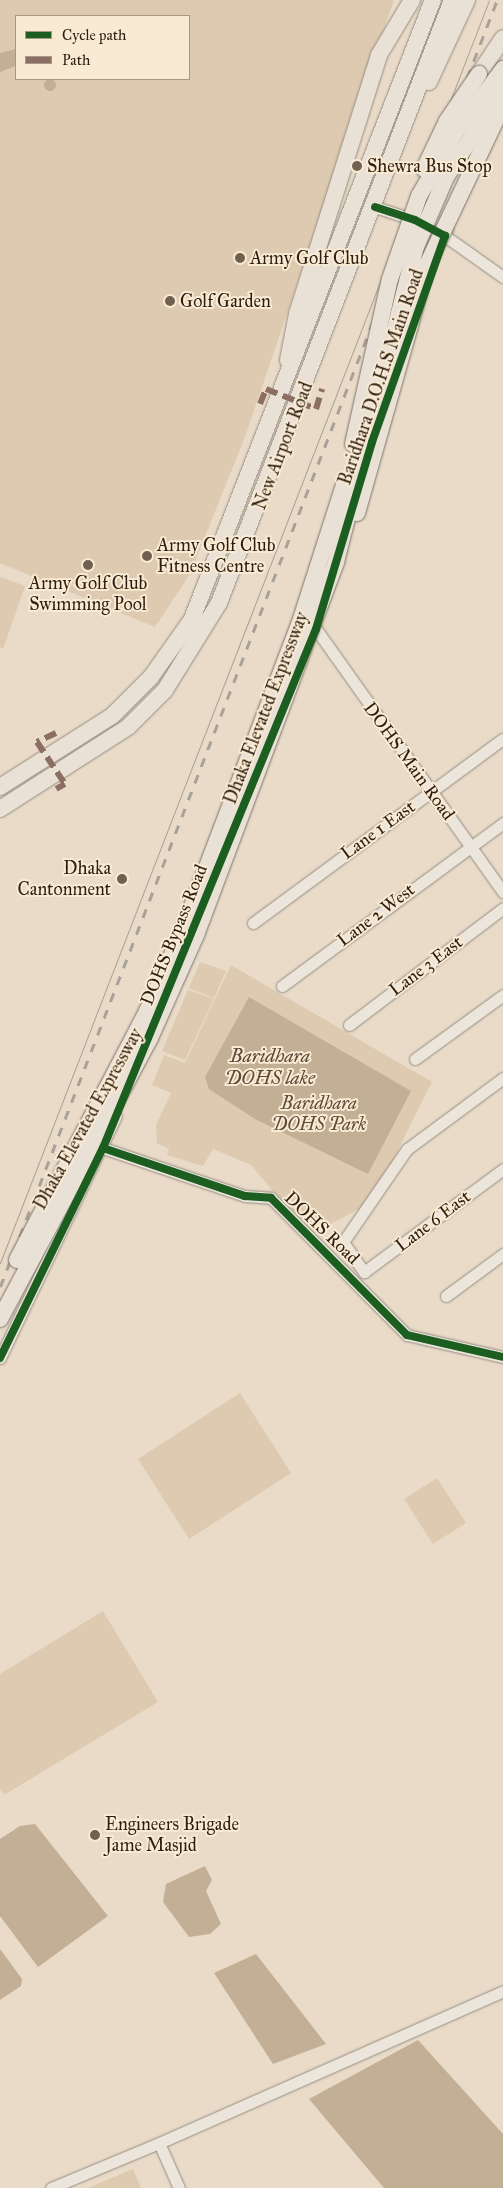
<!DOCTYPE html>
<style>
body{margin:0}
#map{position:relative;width:503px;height:2188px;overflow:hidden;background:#e9dbc8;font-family:"IM FELL Great Primer",serif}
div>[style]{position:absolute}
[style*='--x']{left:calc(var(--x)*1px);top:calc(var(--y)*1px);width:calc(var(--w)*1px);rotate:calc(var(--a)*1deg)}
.green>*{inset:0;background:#ddcab1}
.water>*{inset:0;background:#c2af96}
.round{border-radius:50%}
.roads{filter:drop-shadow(0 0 1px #968d81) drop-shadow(0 0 1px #968d81)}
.minor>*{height:11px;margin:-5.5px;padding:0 5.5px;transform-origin:5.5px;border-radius:5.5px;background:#ece5dc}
.highway>*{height:16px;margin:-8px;padding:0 8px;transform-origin:8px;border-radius:8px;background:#e9e1d6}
.tram>*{height:1px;margin:-0.5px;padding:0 0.5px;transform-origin:0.5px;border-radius:0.5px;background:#a8a198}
.rail>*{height:2.5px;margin-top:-1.25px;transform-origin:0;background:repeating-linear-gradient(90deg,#a8a198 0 9px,transparent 0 18px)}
.bridges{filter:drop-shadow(0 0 1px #7d7368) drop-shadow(0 0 1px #7d7368)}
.highway-bridge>*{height:16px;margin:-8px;padding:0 8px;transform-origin:8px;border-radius:8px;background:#e9e1d6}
.quiet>*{height:6px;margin-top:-3px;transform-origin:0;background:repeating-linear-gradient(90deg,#8d6e63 0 12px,transparent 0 18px)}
.cycleway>*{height:8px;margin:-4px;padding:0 4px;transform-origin:4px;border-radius:4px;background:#1b5e20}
.dots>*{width:14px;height:14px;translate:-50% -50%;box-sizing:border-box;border:2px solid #f9ead3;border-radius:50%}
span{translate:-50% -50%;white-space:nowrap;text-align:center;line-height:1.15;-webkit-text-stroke:4px #f9ead3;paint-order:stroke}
.poi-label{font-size:18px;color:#2d1d10}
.left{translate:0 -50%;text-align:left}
.right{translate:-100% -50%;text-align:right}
.street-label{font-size:18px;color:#2d1d10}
.park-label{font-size:18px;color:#5f4d3b;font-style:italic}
.water-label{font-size:19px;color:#5c4938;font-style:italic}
.legend{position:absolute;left:15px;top:15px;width:175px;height:65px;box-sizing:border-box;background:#f9ead3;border:1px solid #a79885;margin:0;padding:6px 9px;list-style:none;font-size:15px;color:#2d1d10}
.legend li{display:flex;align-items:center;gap:10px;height:25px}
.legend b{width:25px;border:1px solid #a79885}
</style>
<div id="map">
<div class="green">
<i style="clip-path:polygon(evenodd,0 0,394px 0,245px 437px,190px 574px,155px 627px,0 563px,0 0,16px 16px,189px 16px,189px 79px,16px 79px,16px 16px)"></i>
<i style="clip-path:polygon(0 577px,25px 586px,3px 649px,0 647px)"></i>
<i style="clip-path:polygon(200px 962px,226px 971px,214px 998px,189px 988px)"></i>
<i style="clip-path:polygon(231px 965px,432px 1082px,372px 1202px,310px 1235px,251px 1165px,213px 1149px,203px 1166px,167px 1155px,169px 1149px,157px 1143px,156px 1125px,171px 1093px,152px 1085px,164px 1055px,185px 1063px)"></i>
<i style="clip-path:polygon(188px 990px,214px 999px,185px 1060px,162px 1051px)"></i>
<i style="clip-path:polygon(240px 1393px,291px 1473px,189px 1539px,138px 1459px)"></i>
<i style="clip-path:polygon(437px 1478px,466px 1523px,433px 1544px,404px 1499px)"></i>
<i style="clip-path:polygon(103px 1611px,158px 1702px,4px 1795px,0 1788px,0 1674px)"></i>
<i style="clip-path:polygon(133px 2169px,141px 2188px,88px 2188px)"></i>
</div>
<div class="water">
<i style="clip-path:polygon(16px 49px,16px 66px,0 72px,0 53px)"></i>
<i class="round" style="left:44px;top:79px;width:12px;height:12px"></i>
<i style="clip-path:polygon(249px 997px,411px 1091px,368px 1174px,255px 1119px,209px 1089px,205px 1077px)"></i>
<i style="clip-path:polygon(35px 1824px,108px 1916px,38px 1967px,0 1916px,0 1839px,20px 1826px)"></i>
<i style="clip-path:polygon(205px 1866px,212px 1880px,206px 1891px,221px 1924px,210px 1934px,189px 1937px,163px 1902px,166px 1884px)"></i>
<i style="clip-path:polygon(0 1949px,22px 1979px,21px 1986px,0 2000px)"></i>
<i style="clip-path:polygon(256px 1954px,326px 2044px,273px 2064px,214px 1973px)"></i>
<i style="clip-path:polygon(418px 2040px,503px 2134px,503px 2188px,384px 2188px,309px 2099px)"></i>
</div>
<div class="roads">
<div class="minor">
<i style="--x:375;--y:207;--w:42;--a:18"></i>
<i style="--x:415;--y:220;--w:34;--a:32"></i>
<i style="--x:447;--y:229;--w:7;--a:106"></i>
<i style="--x:445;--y:236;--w:71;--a:35.3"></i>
<i style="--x:316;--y:629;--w:323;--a:54.6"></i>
<i style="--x:253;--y:923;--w:310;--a:-36.4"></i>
<i style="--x:282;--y:986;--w:275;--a:-36.4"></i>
<i style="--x:349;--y:1025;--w:193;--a:-37.2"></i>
<i style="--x:415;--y:1059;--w:109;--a:-36"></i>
<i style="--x:503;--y:1078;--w:119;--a:143.5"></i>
<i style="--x:407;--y:1149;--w:113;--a:124.5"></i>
<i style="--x:343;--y:1242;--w:37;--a:55"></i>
<i style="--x:364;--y:1272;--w:173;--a:-36.5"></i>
<i style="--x:103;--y:1148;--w:150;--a:18.7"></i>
<i style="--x:245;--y:1196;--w:26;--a:4"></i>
<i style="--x:271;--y:1198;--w:193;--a:45.2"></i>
<i style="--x:407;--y:1335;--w:98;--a:12.9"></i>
<i style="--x:446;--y:1296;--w:71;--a:-36.4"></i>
<i style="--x:0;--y:1358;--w:268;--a:-64.4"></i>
<i style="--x:159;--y:2143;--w:376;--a:-23.8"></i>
<i style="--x:51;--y:2188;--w:117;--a:-22.6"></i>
<i style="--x:159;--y:2143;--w:49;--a:66"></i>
</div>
<div class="highway">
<i style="--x:479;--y:74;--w:43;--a:-56.3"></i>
<i style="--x:429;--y:82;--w:90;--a:-65.1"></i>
<i style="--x:288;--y:360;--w:47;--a:-78.9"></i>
<i style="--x:297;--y:314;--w:272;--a:-72.4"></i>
<i style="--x:379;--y:55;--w:64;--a:-59"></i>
<i style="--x:0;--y:787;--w:133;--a:-32.4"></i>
<i style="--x:112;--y:716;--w:55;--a:-45"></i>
<i style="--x:151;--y:677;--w:71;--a:-54.7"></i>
<i style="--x:192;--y:619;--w:664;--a:-68.73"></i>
<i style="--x:0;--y:809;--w:152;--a:-32.6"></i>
<i style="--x:128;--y:727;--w:52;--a:-45"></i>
<i style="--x:165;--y:690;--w:102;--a:-58.2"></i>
<i style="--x:219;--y:603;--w:646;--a:-68.87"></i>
</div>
</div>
<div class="tram">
<i style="--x:0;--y:1263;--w:1354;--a:-68.83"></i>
</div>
<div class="rail">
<i style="--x:0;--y:1287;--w:1380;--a:-68.88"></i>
</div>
<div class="bridges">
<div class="highway-bridge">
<i style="--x:424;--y:169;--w:53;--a:-64.4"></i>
<i style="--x:447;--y:121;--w:57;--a:-55.8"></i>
<i style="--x:353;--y:444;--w:169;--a:-77.4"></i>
<i style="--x:390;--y:279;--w:88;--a:-70.7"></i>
<i style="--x:419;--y:196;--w:74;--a:-60"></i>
<i style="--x:456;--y:132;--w:79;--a:-53.3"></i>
<i style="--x:357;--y:513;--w:258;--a:-74.2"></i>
<i style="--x:427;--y:265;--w:177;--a:-64.6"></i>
<i style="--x:17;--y:1260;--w:283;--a:-62.4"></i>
<i style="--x:148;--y:1009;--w:86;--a:-66.1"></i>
<i style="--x:183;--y:930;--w:329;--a:-69.2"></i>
<i style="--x:300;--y:622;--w:144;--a:-72.2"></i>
<i style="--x:0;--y:1319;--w:319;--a:-61.9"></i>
<i style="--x:150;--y:1038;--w:113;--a:-65.9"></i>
<i style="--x:196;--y:935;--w:398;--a:-69.4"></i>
<i style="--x:336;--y:562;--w:323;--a:-75.8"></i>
<i style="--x:415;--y:249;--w:78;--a:-66.7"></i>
<i style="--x:446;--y:177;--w:105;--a:-57.1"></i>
</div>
</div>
<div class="quiet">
<i style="--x:260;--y:404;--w:16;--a:-68"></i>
<i style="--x:266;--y:389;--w:54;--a:21.8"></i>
<i style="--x:316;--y:409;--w:21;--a:-73"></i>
<i style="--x:56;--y:733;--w:21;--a:155"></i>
<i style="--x:37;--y:742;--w:50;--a:56.3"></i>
<i style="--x:65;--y:784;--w:10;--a:151"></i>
</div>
<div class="cycleway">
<i style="--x:103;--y:1148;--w:150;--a:18.7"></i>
<i style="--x:245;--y:1196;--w:26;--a:4"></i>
<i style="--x:271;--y:1198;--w:193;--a:45.2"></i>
<i style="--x:407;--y:1335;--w:98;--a:12.9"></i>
<i style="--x:0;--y:1358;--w:234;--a:-63.9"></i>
<i style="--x:103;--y:1148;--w:561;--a:-67.69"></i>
<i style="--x:316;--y:629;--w:195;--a:-73.3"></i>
<i style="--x:372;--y:442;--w:219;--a:-70.5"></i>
<i style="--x:445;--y:236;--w:34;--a:-152"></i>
<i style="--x:415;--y:220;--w:42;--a:-162"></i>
</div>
<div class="dots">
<i style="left:357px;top:166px;background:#6f6050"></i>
<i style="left:240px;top:258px;background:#6f6050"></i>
<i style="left:170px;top:301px;background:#6f6050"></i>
<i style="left:147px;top:556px;background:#6f6050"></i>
<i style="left:88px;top:565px;background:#6f6050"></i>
<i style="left:122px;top:879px;background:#6f6050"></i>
<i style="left:95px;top:1835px;background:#6f6050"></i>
</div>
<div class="poi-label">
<span class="left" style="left:367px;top:166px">Shewra Bus Stop</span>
<span class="left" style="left:250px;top:258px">Army Golf Club</span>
<span class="left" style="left:180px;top:301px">Golf Garden</span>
<span class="left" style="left:157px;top:556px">Army Golf Club<br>Fitness Centre</span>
<span style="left:88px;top:594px">Army Golf Club<br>Swimming Pool</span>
<span class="right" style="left:111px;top:879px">Dhaka<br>Cantonment</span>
<span class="left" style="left:105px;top:1835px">Engineers Brigade<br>Jame Masjid</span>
</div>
<div class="street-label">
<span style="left:381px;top:377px;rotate:-71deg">Baridhara D.O.H.S Main Road</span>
<span style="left:283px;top:446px;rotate:-69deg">New Airport Road</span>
<span style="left:266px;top:708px;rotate:-69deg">Dhaka Elevated Expressway</span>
<span style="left:409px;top:761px;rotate:54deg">DOHS Main Road</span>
<span style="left:378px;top:830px;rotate:-36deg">Lane 1 East</span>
<span style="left:376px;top:915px;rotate:-37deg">Lane 2 West</span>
<span style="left:174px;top:935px;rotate:-68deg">DOHS Bypass Road</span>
<span style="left:426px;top:966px;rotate:-37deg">Lane 3 East</span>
<span style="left:88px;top:1119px;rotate:-61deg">Dhaka Elevated Expressway</span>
<span style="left:433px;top:1221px;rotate:-37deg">Lane 6 East</span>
<span style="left:322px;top:1228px;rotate:44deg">DOHS Road</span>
</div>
<div class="park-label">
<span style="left:319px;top:1114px">Baridhara<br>DOHS Park</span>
</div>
<div class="water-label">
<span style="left:270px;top:1067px">Baridhara<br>DOHS lake</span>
</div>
<ul class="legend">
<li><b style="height:6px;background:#1b5e20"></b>Cycle path</li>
<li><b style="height:6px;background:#8d6e63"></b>Path</li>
</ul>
</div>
